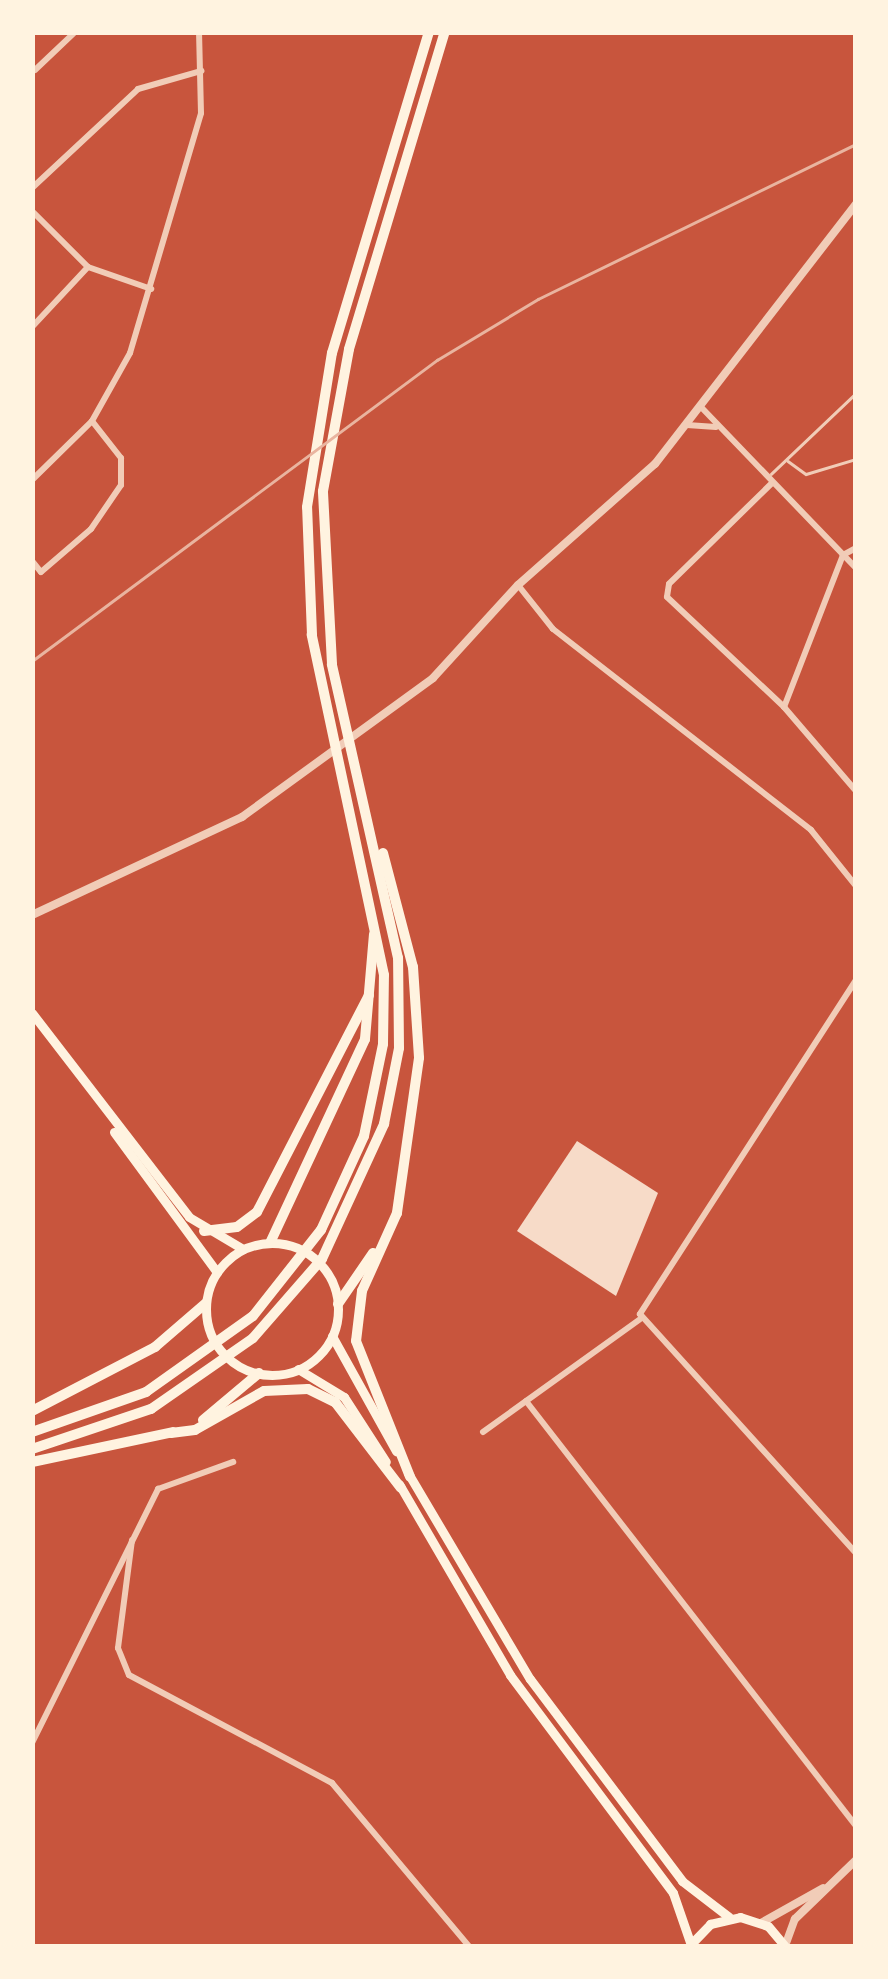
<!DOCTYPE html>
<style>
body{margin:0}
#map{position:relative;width:888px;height:1979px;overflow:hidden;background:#c8553d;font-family:"Golos Text",sans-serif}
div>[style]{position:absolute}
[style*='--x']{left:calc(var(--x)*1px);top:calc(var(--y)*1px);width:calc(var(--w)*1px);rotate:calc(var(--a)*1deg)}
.building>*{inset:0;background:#f7dbc8}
.service>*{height:2.5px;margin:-1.25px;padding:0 1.25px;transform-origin:1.25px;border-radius:1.25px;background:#f1ccb7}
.minor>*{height:6px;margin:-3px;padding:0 3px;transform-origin:3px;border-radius:3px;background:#f1ccb7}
.tertiary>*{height:8px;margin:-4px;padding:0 4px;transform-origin:4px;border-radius:4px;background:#f1ccb7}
.primary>*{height:9px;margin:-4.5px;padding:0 4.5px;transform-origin:4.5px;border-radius:4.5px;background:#fff3e0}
.primary>.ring{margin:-4.5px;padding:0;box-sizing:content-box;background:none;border:9px solid #fff3e0;border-radius:50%}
.trunk>*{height:10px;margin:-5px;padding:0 5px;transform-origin:5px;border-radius:5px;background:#fff3e0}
.rail>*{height:2.5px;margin:-1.25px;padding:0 1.25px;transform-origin:1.25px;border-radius:1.25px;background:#e9b49f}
span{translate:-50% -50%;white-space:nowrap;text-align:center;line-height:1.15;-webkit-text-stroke:8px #fff3e0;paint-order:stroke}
.frame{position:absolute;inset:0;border:35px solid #fff3e0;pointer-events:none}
</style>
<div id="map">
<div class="building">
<i style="clip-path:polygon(577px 1141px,658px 1193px,616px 1296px,517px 1231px)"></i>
</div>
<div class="service">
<i style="--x:788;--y:461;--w:22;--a:36"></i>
<i style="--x:806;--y:474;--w:52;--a:-16.7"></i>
<i style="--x:771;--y:474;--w:117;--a:-43.6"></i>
</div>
<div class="minor">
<i style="--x:35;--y:70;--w:55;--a:-43.5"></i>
<i style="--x:32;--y:188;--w:145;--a:-43"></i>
<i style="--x:138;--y:89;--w:66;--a:-15.9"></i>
<i style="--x:32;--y:211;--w:79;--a:45"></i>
<i style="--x:88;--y:267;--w:67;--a:19.2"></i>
<i style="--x:32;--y:327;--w:82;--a:-47"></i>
<i style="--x:701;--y:407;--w:223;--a:46.1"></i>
<i style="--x:687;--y:425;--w:29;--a:4"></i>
<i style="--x:32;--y:480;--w:84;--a:-44.5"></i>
<i style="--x:92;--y:421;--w:78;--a:-60.8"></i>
<i style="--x:130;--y:353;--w:250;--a:-73.5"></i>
<i style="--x:201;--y:113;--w:81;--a:-91.4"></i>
<i style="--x:772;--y:483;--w:144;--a:135.6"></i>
<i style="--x:669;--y:584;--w:13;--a:99"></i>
<i style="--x:667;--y:597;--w:161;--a:43.2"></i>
<i style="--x:856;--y:548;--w:15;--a:152"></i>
<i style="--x:843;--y:555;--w:163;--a:111.2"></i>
<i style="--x:784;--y:707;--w:111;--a:49.4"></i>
<i style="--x:32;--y:561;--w:14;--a:51"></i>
<i style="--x:41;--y:572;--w:66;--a:-40.7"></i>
<i style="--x:91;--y:529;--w:53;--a:-55.7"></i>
<i style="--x:121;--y:485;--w:27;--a:-90"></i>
<i style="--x:121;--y:458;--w:47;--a:-128.1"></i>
<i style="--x:518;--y:585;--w:56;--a:51.5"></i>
<i style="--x:553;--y:629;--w:327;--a:37.9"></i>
<i style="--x:811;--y:830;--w:72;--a:51.2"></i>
<i style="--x:856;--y:980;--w:398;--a:122.9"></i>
<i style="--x:640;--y:1314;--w:322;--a:47.9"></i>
<i style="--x:526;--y:1401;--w:538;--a:52.17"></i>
<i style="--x:483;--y:1432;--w:193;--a:-35.7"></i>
<i style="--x:132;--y:1540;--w:109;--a:97.4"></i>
<i style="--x:118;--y:1648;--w:29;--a:68"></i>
<i style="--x:129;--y:1675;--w:230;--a:28"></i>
<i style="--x:332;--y:1783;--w:213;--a:50"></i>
<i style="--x:32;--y:1743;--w:284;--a:-63.6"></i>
<i style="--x:158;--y:1489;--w:80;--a:-19.8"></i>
</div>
<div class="tertiary">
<i style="--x:32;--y:915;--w:232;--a:-25"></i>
<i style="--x:242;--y:817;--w:236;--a:-36"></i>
<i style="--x:433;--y:678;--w:126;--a:-47.6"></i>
<i style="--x:518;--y:585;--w:183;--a:-41.5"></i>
<i style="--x:655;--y:464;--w:329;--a:-52.3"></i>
<i style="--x:761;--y:1923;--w:71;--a:-29.4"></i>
<i style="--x:785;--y:1946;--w:29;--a:-70"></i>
<i style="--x:795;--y:1919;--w:85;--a:-44"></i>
</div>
<div class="primary">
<i style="--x:32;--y:1013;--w:257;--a:52.4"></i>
<i style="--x:189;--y:1217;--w:63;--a:30.7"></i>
<i style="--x:114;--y:1132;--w:174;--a:53.7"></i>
<i class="ring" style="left:206px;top:1243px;width:123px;height:123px"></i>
<i style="--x:332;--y:1336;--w:132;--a:60.9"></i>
<i style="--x:298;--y:1369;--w:54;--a:31.3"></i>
<i style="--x:344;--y:1397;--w:77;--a:57.1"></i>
<i style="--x:408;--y:1473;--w:239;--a:59.4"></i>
<i style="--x:530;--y:1679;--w:253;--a:53"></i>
<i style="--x:682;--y:1881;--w:59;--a:37.5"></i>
<i style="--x:399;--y:1484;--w:221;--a:59.8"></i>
<i style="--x:510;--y:1675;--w:272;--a:53.2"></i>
<i style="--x:673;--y:1893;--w:55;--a:70.9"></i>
<i style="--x:691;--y:1944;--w:28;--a:-46"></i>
<i style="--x:710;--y:1924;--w:31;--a:-13"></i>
<i style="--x:740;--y:1917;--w:29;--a:18"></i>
<i style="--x:768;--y:1926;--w:26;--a:50"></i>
</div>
<div class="trunk">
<i style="--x:383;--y:853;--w:118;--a:75.3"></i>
<i style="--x:413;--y:967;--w:91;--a:86.2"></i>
<i style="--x:419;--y:1058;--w:157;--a:98.1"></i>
<i style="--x:397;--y:1213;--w:85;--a:114.2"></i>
<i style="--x:362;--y:1291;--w:50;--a:96.8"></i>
<i style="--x:356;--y:1341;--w:146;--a:68.3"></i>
<i style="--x:204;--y:1231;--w:33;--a:-7"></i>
<i style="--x:237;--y:1227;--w:25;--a:-37"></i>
<i style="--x:257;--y:1212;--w:244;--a:-62.7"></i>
<i style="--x:270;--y:1243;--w:225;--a:-65"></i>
<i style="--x:365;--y:1039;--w:105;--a:-85.1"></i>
<i style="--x:338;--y:1304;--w:62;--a:-55.5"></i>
<i style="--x:32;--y:1411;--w:139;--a:-27.5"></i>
<i style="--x:155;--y:1347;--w:67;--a:-40.8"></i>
<i style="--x:203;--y:1420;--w:73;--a:-40"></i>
<i style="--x:32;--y:1432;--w:121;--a:-19.3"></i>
<i style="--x:146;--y:1392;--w:131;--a:-35.4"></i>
<i style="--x:253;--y:1316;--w:110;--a:-51.7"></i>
<i style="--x:321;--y:1230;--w:103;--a:-65.4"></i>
<i style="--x:364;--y:1136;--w:94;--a:-78.3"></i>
<i style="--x:383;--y:1044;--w:69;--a:-89.2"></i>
<i style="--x:384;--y:975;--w:348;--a:-102"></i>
<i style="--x:312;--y:635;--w:128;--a:-92.2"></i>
<i style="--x:307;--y:507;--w:156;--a:-80.8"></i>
<i style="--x:332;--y:353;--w:335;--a:-73.2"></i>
<i style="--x:171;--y:1433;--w:24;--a:-7"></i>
<i style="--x:195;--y:1430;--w:79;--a:-29.5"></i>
<i style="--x:264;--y:1391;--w:44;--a:-2.6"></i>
<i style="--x:308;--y:1389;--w:30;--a:26"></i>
<i style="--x:335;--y:1402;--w:108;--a:52.5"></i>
<i style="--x:32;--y:1449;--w:126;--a:-18.6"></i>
<i style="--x:151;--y:1409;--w:124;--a:-34.8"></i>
<i style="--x:253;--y:1338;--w:105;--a:-48.9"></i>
<i style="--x:322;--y:1259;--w:149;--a:-65.3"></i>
<i style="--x:384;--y:1124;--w:77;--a:-78.8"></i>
<i style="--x:399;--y:1048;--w:90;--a:-90.6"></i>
<i style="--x:398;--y:958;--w:301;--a:-102.7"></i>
<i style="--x:332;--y:664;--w:173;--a:-93"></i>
<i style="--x:323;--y:491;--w:144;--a:-79.6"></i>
<i style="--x:349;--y:349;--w:331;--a:-73.2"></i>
<i style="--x:32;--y:1462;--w:144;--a:-12"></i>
</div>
<div class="rail">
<i style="--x:32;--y:661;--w:505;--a:-36.62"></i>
<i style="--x:437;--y:360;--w:118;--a:-31.1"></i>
<i style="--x:538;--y:299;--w:354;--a:-26"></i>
</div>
<div class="frame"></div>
</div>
